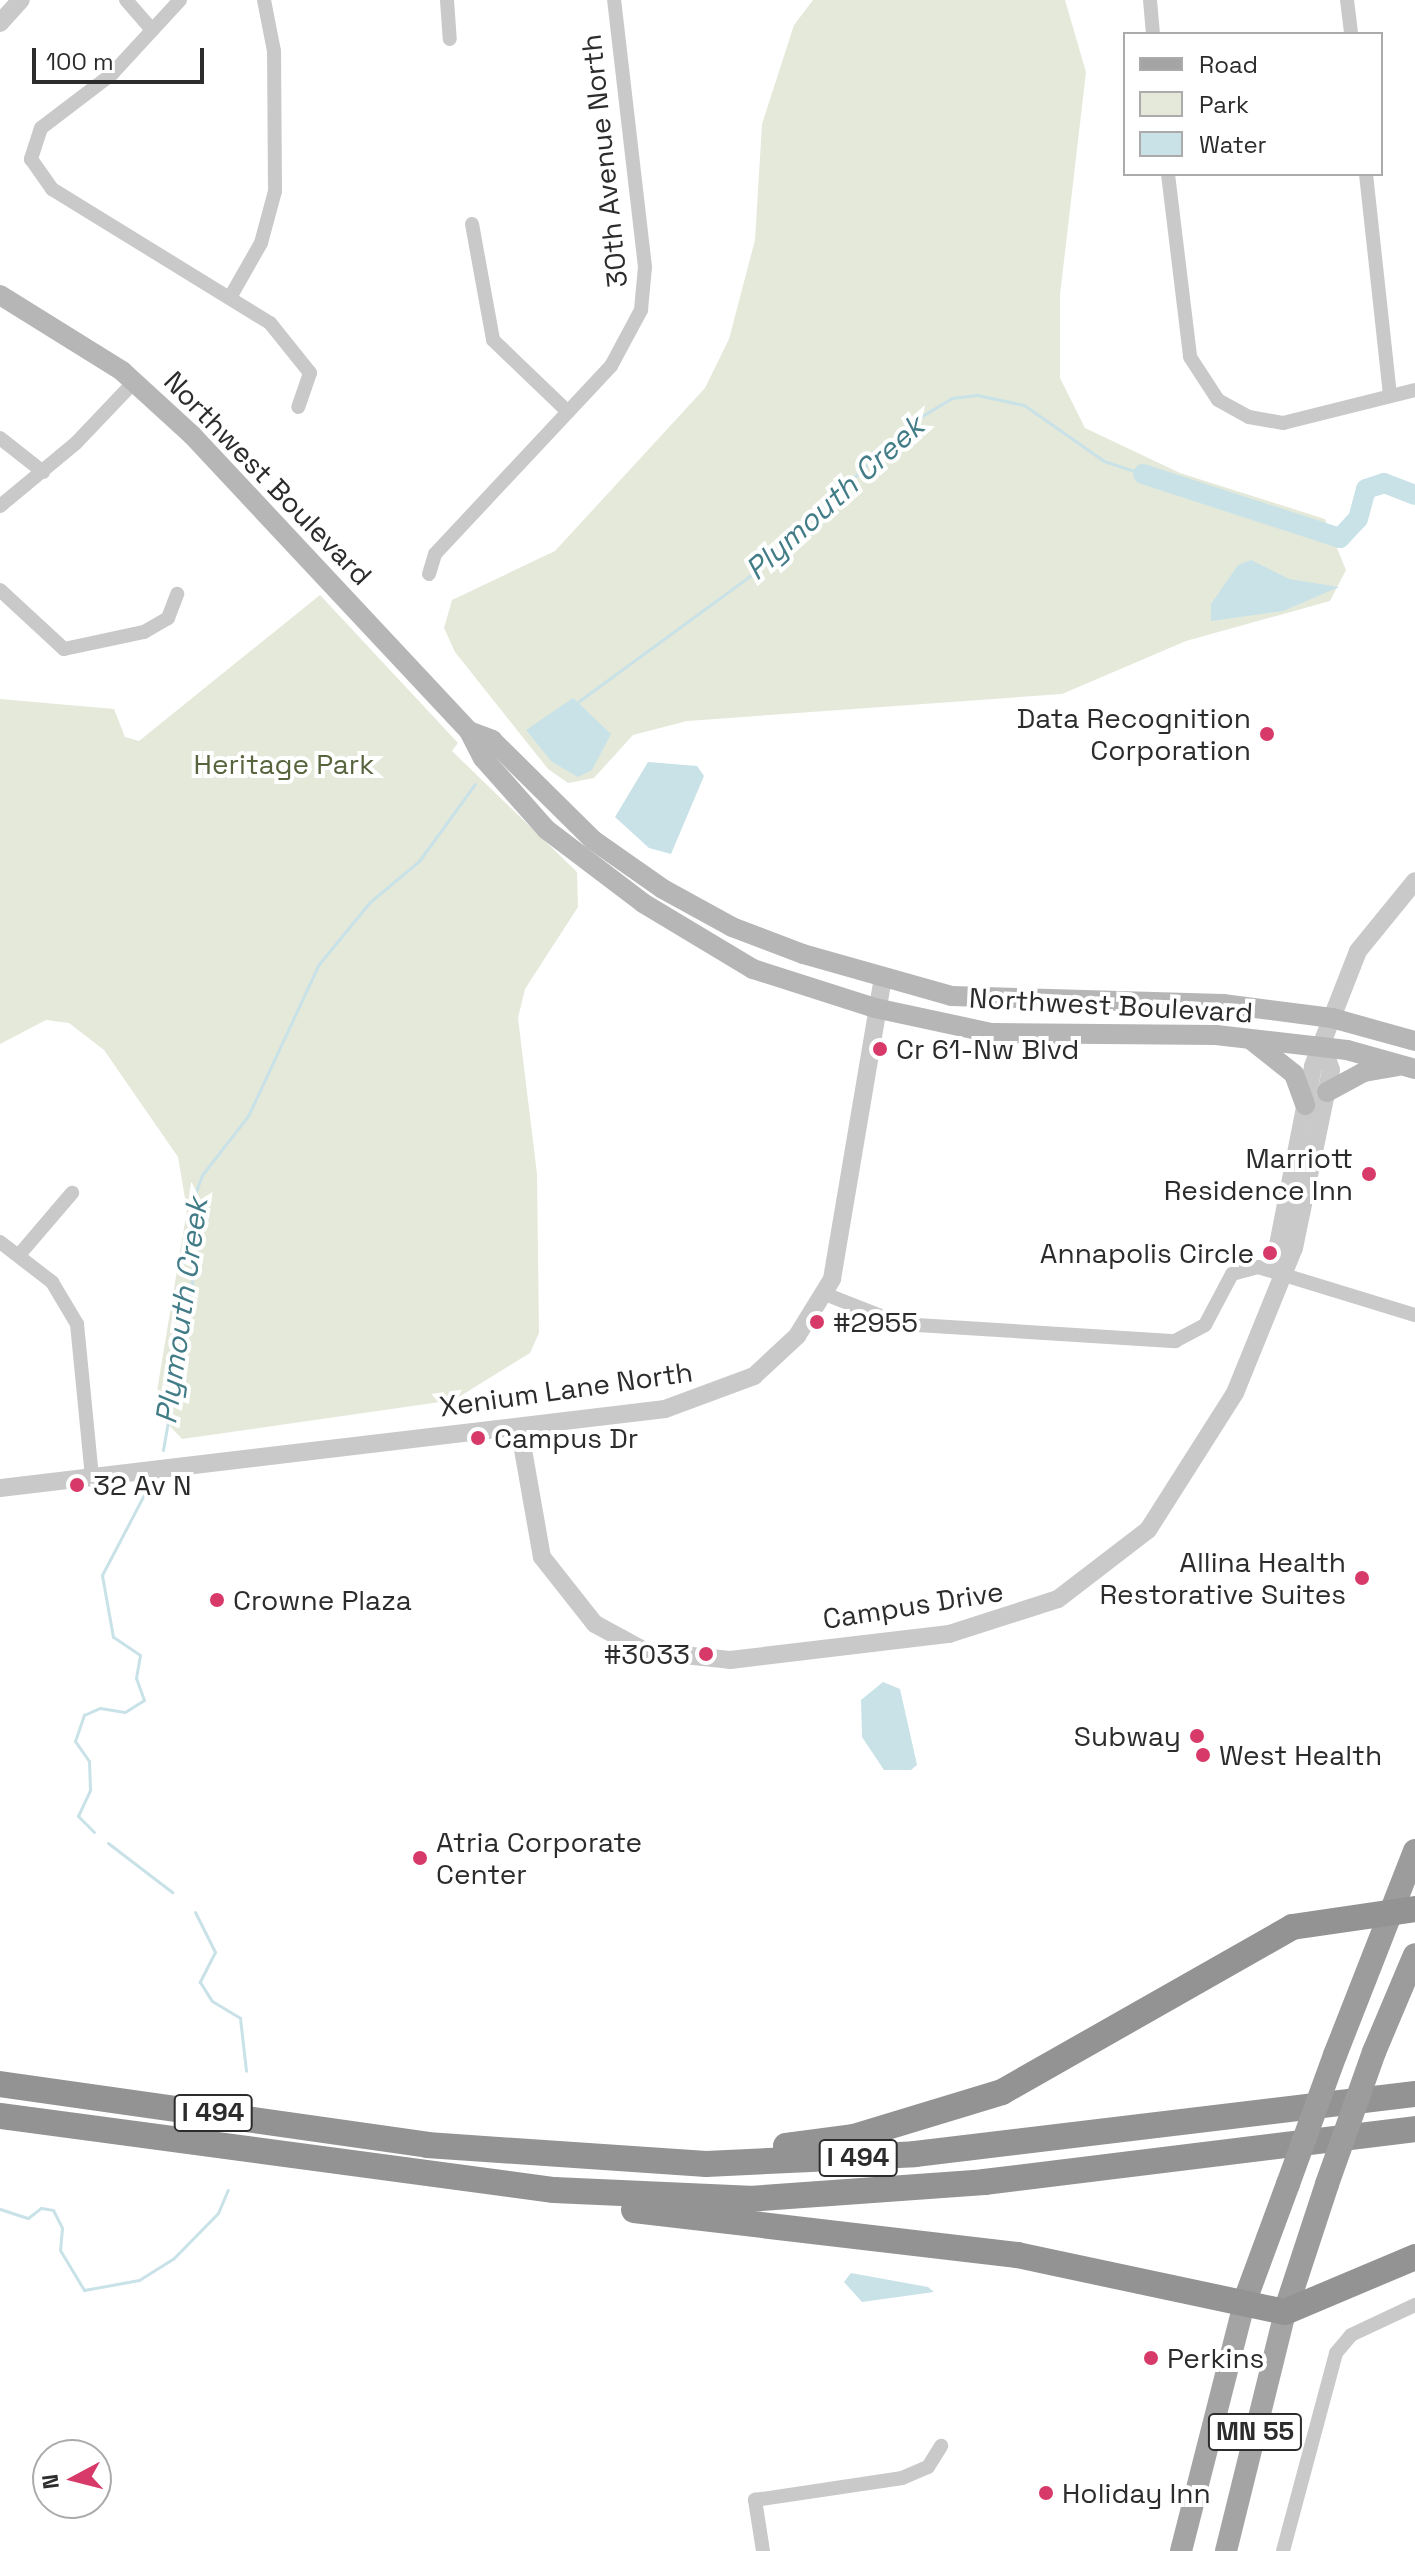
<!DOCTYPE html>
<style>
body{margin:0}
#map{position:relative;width:1415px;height:2551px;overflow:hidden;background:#fff;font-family:"Space Grotesk",sans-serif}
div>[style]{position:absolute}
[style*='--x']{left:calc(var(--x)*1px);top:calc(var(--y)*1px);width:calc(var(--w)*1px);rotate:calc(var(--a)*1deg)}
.green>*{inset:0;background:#e5e9da}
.water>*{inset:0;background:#c8e2e8}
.stream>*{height:3px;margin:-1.5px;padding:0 1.5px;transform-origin:1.5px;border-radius:1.5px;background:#c8e2e8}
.river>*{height:20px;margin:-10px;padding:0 10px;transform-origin:10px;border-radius:10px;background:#c8e2e8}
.minor>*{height:14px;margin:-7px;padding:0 7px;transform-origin:7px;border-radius:7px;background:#c9c9c9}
.tertiary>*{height:18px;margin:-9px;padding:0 9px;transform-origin:9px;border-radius:9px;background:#c9c9c9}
.secondary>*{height:20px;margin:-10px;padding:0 10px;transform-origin:10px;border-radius:10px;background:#b6b6b6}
.primary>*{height:22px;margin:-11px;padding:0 11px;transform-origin:11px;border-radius:11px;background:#a4a4a4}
.trunk>*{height:24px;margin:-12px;padding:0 12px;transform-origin:12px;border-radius:12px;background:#9c9c9c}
.motorway>*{height:26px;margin:-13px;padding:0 13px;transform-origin:13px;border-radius:13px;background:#939393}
.trunk-bridge>*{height:24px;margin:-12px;padding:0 12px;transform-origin:12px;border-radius:12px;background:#9c9c9c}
.dots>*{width:22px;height:22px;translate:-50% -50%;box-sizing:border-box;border:4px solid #fff;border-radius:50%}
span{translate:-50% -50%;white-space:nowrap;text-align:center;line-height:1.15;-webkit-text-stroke:8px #fff;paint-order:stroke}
.shield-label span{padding:2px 6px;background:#fff;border:2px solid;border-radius:6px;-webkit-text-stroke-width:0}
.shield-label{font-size:26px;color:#2c2c2c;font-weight:700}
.street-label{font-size:28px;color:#2c2c2c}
.poi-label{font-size:28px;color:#2c2c2c}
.right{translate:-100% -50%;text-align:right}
.left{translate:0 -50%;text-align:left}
.park-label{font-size:28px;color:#58643d}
.water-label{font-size:30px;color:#417c87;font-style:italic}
.legend{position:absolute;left:1123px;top:32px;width:260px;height:144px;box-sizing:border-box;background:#fff;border:2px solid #ababab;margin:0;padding:10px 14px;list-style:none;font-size:24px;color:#2c2c2c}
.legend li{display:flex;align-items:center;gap:16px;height:40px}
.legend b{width:40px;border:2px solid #ababab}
.north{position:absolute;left:32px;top:2439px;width:80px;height:80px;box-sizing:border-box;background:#fff;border:2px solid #ababab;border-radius:50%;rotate:263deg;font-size:22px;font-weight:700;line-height:32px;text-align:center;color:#2c2c2c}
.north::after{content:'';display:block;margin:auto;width:28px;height:36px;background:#d73a68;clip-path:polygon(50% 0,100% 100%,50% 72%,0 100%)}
.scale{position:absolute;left:32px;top:48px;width:172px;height:36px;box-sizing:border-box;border:4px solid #2c2c2c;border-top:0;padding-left:10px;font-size:24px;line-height:28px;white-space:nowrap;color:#2c2c2c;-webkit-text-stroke:6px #fff;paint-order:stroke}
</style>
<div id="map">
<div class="green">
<i style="clip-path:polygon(813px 0,1065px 0,1086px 72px,1060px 295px,1060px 378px,1085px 428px,1180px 473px,1325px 519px,1346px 570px,1330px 601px,1186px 641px,1062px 694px,687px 721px,633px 735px,594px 778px,568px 783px,548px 769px,455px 652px,444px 628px,452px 600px,555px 551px,705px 388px,729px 339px,755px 240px,762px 124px,794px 25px)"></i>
<i style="clip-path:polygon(320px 595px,458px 743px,452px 751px,577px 872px,578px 907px,525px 989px,518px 1018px,537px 1174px,539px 1333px,530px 1353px,454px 1400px,182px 1439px,154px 1409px,187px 1210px,178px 1157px,104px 1050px,69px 1023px,46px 1020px,0 1044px,0 699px,114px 709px,125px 737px,139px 741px)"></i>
</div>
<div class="water">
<i style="clip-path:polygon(1251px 560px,1289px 579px,1339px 587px,1283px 611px,1211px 621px,1211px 604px,1238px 565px)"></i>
<i style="clip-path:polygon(573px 698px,611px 734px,592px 770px,578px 777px,552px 762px,526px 730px)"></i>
<i style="clip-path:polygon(648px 762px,697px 766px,704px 776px,671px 854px,649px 848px,615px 817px)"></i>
<i style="clip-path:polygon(883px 1682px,900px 1689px,917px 1765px,911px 1770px,884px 1770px,862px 1737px,861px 1700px)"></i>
<i style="clip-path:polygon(851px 2273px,928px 2287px,934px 2292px,862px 2302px,844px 2282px)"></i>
</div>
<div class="stream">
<i style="--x:575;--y:704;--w:222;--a:-36.2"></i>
<i style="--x:754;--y:573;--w:219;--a:-43.7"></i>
<i style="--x:912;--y:422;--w:47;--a:-31"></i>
<i style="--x:952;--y:398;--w:25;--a:-7"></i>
<i style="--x:977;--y:395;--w:48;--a:12"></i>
<i style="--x:1024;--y:405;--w:98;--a:35"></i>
<i style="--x:1104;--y:461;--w:41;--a:18.4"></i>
<i style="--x:163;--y:1450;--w:169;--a:-80.1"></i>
<i style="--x:192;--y:1283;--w:84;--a:-89.3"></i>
<i style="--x:193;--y:1199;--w:26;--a:-69"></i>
<i style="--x:202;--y:1175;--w:75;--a:-52.1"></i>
<i style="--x:248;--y:1116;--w:168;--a:-65"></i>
<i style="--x:319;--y:964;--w:80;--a:-50.6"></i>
<i style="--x:370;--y:902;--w:64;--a:-39.9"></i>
<i style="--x:419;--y:861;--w:95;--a:-54"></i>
<i style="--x:94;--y:1832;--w:23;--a:-135"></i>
<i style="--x:78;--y:1816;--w:29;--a:-65"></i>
<i style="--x:90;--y:1790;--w:29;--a:-92"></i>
<i style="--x:89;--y:1761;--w:24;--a:-125"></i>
<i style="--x:75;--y:1741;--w:28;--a:-71"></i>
<i style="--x:84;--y:1715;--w:17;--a:-24"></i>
<i style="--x:100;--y:1708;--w:25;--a:9"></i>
<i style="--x:125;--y:1712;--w:22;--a:-32"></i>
<i style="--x:144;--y:1700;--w:23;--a:-110"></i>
<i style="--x:136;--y:1678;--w:23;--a:-80"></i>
<i style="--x:140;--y:1655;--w:32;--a:-146"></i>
<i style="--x:113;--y:1637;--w:63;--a:-100.1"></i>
<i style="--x:102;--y:1575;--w:95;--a:-62.4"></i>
<i style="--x:108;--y:1843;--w:81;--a:37.4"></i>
<i style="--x:195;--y:1912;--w:45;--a:63.4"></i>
<i style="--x:215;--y:1952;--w:34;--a:117"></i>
<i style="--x:200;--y:1982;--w:22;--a:58"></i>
<i style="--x:212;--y:2001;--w:33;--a:31"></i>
<i style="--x:240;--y:2018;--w:53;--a:83.5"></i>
<i style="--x:0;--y:2209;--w:29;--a:18"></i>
<i style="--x:28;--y:2218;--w:16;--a:-38"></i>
<i style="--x:41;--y:2208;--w:12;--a:9"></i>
<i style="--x:53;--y:2210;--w:20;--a:63"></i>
<i style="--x:62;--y:2228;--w:22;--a:95"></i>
<i style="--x:60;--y:2250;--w:47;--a:59"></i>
<i style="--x:84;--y:2290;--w:56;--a:-10.3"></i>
<i style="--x:139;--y:2280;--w:40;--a:-32"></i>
<i style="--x:173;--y:2259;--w:64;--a:-45.6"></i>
<i style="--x:218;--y:2213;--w:25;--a:-67"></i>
</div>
<div class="river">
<i style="--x:1143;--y:474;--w:207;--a:18"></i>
<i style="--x:1340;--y:538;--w:26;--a:-47"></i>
<i style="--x:1358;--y:519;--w:31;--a:-75"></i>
<i style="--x:1366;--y:489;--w:19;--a:-18"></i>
<i style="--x:1384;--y:483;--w:33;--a:21"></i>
</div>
<div class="minor">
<i style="--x:126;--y:0;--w:40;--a:49"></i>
<i style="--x:180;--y:0;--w:100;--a:132.6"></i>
<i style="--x:112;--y:74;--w:89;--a:142.7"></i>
<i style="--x:41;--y:128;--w:33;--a:108"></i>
<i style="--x:31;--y:159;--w:37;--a:55"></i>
<i style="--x:52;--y:189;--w:256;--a:31.6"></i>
<i style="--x:270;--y:323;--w:64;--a:51.3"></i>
<i style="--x:310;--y:373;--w:36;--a:109"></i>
<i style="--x:447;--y:0;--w:39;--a:86"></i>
<i style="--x:1150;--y:0;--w:34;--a:85"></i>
<i style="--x:1347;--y:0;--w:34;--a:83"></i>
<i style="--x:1168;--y:174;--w:184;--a:83.1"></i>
<i style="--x:1190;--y:357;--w:51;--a:56.9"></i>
<i style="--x:1218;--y:400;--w:35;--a:29"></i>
<i style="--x:1249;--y:417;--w:35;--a:10"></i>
<i style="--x:1283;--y:423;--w:136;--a:-14"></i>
<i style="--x:1366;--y:174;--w:223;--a:83.8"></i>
<i style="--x:472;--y:224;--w:118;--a:79.7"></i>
<i style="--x:493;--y:340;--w:104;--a:43.8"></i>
<i style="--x:232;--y:294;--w:59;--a:-60.4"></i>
<i style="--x:261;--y:243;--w:54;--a:-74.9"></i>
<i style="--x:275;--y:191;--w:140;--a:-90.4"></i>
<i style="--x:274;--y:51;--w:52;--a:-101.1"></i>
<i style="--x:0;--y:438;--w:55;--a:38.3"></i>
<i style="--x:0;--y:506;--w:99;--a:-39.7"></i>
<i style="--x:76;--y:443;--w:84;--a:-46.4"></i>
<i style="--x:429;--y:574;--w:21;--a:-73"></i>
<i style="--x:435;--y:554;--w:258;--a:-46.9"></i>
<i style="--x:611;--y:366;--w:64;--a:-61.8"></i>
<i style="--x:641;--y:310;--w:43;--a:-84.7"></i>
<i style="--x:645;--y:267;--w:269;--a:-96.6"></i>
<i style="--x:0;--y:590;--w:87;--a:42.7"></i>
<i style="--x:64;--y:649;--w:82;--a:-12"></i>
<i style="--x:144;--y:632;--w:28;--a:-30"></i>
<i style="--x:168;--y:618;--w:26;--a:-69"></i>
<i style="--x:0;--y:1242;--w:66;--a:37.6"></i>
<i style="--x:52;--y:1282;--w:49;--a:59.2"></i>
<i style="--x:77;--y:1324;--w:154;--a:84.4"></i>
<i style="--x:19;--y:1255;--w:82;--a:-49.5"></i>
<i style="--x:825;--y:1294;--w:82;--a:21.5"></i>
<i style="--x:901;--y:1324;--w:275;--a:3.6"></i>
<i style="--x:1175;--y:1341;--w:34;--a:-28"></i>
<i style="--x:1205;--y:1325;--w:58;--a:-62.1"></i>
<i style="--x:1232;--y:1274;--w:27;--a:-15"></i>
<i style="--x:1258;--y:1267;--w:164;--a:17"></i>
<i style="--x:763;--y:2551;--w:52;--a:-98.9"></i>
<i style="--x:755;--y:2500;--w:149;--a:-8.5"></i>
<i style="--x:902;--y:2478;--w:28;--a:-23"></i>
<i style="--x:928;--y:2467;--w:25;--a:-58"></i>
<i style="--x:1283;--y:2551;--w:205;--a:-75"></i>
<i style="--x:1336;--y:2353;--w:23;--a:-50"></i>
<i style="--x:1351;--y:2335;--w:71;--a:-25.1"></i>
</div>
<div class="tertiary">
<i style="--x:0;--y:23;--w:31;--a:-48"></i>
<i style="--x:1280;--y:1272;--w:27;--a:-94"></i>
<i style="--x:1278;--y:1245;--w:182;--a:-78.9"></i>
<i style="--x:1313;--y:1066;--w:123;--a:-68.6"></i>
<i style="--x:1358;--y:951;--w:90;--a:-50.8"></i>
<i style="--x:519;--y:1427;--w:132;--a:80"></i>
<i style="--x:542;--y:1557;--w:85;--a:51.7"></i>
<i style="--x:595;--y:1624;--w:57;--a:28.4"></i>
<i style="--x:645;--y:1651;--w:85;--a:6"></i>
<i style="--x:730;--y:1660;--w:221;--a:-6.8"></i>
<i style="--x:949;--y:1634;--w:114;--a:-17.8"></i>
<i style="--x:1058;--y:1599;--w:113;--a:-37.5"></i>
<i style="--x:1148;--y:1530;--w:162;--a:-57.6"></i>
<i style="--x:1235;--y:1393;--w:157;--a:-67.9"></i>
<i style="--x:1294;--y:1248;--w:182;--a:-78.3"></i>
<i style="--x:1331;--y:1070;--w:24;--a:-109"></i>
<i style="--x:0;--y:1488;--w:670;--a:-6.77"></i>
<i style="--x:665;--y:1409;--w:95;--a:-20.3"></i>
<i style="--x:754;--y:1376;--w:59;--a:-42.9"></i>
<i style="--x:797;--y:1336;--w:67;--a:-58.4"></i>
<i style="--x:832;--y:1279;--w:305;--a:-80.4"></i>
</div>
<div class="secondary">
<i style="--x:0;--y:295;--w:144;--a:31.9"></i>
<i style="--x:122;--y:371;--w:95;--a:42.4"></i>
<i style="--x:192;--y:435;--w:405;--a:46.9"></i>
<i style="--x:469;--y:731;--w:30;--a:63"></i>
<i style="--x:483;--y:758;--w:96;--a:48.4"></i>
<i style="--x:547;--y:830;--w:121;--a:37.2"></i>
<i style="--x:643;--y:903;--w:128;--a:31"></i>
<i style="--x:753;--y:969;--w:128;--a:17.7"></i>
<i style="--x:875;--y:1008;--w:120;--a:12.1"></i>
<i style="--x:992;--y:1033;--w:224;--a:0.5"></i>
<i style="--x:1216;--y:1035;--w:132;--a:6.5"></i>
<i style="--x:1347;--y:1050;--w:71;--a:15.6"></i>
<i style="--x:469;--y:731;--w:25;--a:21"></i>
<i style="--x:492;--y:740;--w:142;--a:44.7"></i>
<i style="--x:593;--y:840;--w:85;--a:35"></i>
<i style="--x:663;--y:889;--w:79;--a:28.8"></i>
<i style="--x:732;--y:927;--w:76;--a:20.8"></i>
<i style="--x:803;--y:954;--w:154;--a:15.8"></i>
<i style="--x:951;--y:996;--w:272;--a:1.7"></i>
<i style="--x:1223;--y:1004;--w:110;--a:7.3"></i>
<i style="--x:1332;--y:1018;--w:86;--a:15.5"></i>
<i style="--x:1251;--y:1040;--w:55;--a:38.3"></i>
<i style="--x:1294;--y:1074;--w:33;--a:70"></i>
<i style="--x:1327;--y:1092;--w:42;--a:-28.4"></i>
<i style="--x:1364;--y:1072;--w:34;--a:-10"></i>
</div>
<div class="primary">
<i style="--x:1181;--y:2551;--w:256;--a:-75.7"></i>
<i style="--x:1226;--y:2551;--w:246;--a:-76.1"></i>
</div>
<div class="trunk">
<i style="--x:1374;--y:2052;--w:105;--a:-67.1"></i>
<i style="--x:1335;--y:2055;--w:219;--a:-68.6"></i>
<i style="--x:1244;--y:2303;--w:127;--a:-69.7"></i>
<i style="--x:1285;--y:2312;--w:135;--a:-71.8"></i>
</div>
<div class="motorway">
<i style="--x:0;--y:2084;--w:431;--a:8.1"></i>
<i style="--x:427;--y:2145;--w:280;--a:3.9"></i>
<i style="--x:706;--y:2164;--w:209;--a:-2.7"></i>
<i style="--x:915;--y:2154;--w:504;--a:-6.84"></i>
<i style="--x:0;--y:2116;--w:559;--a:7.61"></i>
<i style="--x:554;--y:2190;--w:195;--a:2.6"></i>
<i style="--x:749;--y:2199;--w:236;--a:-4.1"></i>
<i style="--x:984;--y:2182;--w:434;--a:-7"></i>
<i style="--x:786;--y:2146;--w:69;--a:-7.5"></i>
<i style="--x:854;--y:2137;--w:155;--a:-16.9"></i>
<i style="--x:1002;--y:2092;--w:334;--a:-29.6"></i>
<i style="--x:1292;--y:1927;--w:124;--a:-8.3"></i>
<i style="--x:634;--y:2210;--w:386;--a:6.7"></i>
<i style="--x:1017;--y:2255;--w:274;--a:12"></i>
<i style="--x:1285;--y:2312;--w:141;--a:-22.9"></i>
</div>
<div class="trunk-bridge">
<i style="--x:1288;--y:2184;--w:137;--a:-70"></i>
<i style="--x:1327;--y:2184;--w:140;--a:-70.4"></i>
</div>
<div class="dots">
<i style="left:1267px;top:734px;background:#d73a68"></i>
<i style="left:880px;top:1049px;background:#d73a68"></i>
<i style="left:1369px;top:1174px;background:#d73a68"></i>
<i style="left:1270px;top:1253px;background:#d73a68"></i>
<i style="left:817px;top:1322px;background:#d73a68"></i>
<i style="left:478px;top:1438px;background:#d73a68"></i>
<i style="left:77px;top:1485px;background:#d73a68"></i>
<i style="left:1362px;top:1578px;background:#d73a68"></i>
<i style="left:217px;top:1600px;background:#d73a68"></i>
<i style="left:706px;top:1654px;background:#d73a68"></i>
<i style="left:1197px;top:1736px;background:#d73a68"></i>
<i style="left:1203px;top:1755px;background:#d73a68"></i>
<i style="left:420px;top:1858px;background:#d73a68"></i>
<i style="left:1151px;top:2358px;background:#d73a68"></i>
<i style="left:1046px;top:2493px;background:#d73a68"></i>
</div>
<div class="shield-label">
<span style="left:213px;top:2113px">I 494</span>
<span style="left:858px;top:2158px">I 494</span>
<span style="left:1255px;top:2432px">MN 55</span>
</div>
<div class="street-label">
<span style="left:604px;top:161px;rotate:-96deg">30th Avenue North</span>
<span style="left:268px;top:478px;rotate:46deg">Northwest Boulevard</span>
<span style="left:1111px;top:1005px;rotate:3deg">Northwest Boulevard</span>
<span style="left:566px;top:1389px;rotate:-8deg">Xenium Lane North</span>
<span style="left:913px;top:1605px;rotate:-9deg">Campus Drive</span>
</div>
<div class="poi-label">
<span class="right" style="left:1251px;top:734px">Data Recognition<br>Corporation</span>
<span class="left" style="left:896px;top:1049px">Cr 61-Nw Blvd</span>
<span class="right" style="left:1353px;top:1174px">Marriott<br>Residence Inn</span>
<span class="right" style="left:1254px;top:1253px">Annapolis Circle</span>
<span class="left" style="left:833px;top:1322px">#2955</span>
<span class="left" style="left:494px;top:1438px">Campus Dr</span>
<span class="left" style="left:93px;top:1485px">32 Av N</span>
<span class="right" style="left:1346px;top:1578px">Allina Health<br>Restorative Suites</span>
<span class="left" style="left:233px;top:1600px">Crowne Plaza</span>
<span class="right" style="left:690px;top:1654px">#3033</span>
<span class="right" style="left:1181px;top:1736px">Subway</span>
<span class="left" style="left:1219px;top:1755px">West Health</span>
<span class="left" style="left:436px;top:1858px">Atria Corporate<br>Center</span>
<span class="left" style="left:1167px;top:2358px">Perkins</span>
<span class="left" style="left:1062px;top:2493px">Holiday Inn</span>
</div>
<div class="park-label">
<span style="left:284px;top:764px">Heritage Park</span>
</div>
<div class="water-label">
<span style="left:835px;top:498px;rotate:-42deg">Plymouth Creek</span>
<span style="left:182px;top:1311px;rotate:-82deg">Plymouth Creek</span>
</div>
<ul class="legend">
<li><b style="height:10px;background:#a4a4a4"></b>Road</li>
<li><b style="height:22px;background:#e5e9da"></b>Park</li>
<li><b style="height:22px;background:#c8e2e8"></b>Water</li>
</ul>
<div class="north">N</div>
<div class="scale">100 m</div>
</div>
